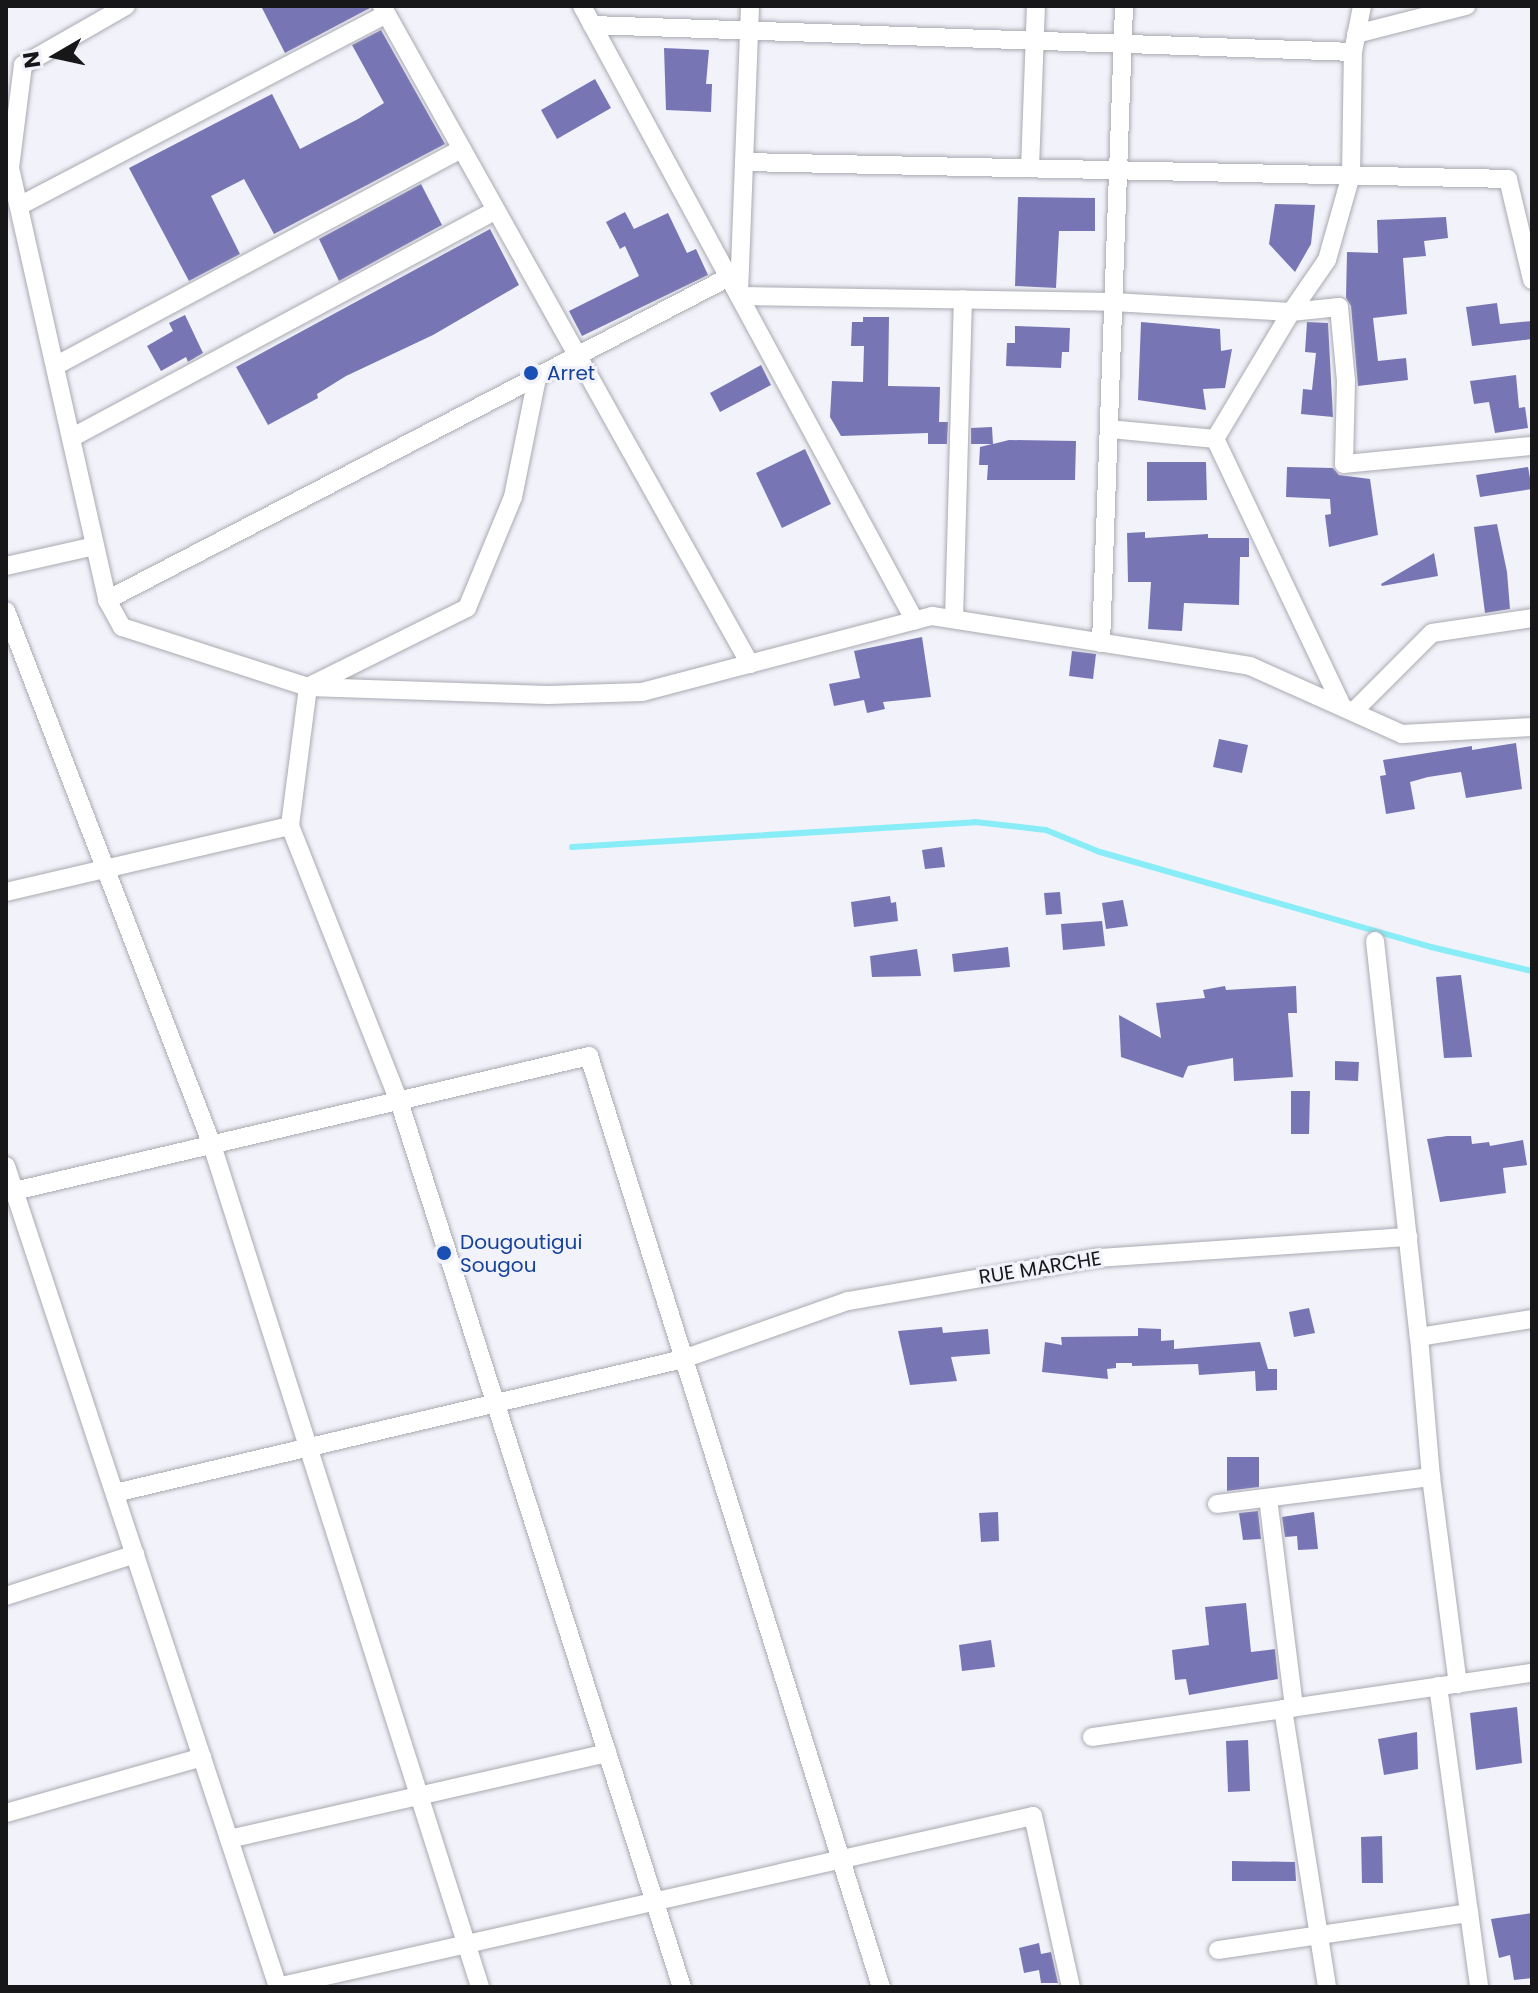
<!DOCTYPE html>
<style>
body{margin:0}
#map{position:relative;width:1538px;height:1993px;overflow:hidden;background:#f2f2fa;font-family:Poppins,sans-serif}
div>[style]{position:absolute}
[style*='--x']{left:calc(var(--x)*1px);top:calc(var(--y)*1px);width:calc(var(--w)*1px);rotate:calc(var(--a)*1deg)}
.stream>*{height:6px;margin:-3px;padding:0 3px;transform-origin:3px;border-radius:3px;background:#88edf6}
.building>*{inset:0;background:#7775b4}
.roads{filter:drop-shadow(0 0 2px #a9aab1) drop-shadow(0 0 2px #a9aab1)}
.minor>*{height:18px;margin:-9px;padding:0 9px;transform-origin:9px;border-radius:9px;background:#fff}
.dots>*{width:22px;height:22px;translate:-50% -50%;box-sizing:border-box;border:4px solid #f2f2fa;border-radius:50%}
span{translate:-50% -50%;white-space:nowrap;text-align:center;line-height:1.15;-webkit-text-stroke:6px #f2f2fa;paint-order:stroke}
.transit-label{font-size:20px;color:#164399}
.left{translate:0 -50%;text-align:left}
.street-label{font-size:20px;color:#17171a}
.frame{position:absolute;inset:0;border:8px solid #17171a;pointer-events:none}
.north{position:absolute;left:16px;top:16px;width:80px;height:80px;-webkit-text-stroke:6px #f2f2fa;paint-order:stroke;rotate:261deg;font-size:22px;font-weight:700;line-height:32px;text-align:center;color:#17171a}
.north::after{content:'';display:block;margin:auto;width:28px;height:36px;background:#17171a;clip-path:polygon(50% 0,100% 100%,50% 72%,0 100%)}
</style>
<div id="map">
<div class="stream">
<i style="--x:572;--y:847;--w:404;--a:-3.5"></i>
<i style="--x:975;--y:822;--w:71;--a:6.4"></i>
<i style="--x:1046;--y:830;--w:58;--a:22.2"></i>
<i style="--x:1100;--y:852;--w:344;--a:16"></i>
<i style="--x:1431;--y:947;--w:104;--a:13.4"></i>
</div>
<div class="building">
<i style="clip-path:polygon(261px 6px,370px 6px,370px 8px,285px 53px)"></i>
<i style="clip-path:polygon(381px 30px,445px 144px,274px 234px,244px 179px,211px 196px,240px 254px,189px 281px,129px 168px,272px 94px,300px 149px,358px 119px,384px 103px,352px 45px)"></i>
<i style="clip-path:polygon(664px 48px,709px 50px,706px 84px,712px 84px,711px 112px,666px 110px)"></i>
<i style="clip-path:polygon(595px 79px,611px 108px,557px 139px,541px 110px)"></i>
<i style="clip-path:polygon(421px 184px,442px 225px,339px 281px,319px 239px)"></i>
<i style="clip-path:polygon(1018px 197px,1095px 198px,1095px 231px,1059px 231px,1056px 288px,1015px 286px)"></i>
<i style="clip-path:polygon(1275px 204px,1315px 205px,1311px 244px,1295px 272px,1269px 244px)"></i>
<i style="clip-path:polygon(625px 212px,634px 229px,668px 213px,687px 253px,696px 249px,708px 275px,582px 336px,569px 311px,639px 276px,625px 246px,620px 249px,606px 222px)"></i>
<i style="clip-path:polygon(1446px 217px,1448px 238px,1424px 241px,1426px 256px,1403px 258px,1407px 314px,1373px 318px,1378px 361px,1406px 358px,1408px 380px,1358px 386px,1351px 306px,1346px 298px,1347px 252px,1378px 253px,1377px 220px)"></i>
<i style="clip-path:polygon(490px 229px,519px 285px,433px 335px,346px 376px,317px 394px,318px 398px,268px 425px,236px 367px)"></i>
<i style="clip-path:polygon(1497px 303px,1500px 324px,1532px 321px,1532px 339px,1472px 346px,1466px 307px)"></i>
<i style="clip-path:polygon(185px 315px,203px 353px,188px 362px,186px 357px,161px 371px,147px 346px,173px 331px,169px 323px)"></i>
<i style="clip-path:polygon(863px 317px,889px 317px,888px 386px,940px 387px,939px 422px,948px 422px,947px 444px,928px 444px,928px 433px,841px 436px,830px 417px,832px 381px,863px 382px,864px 346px,851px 346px,852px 322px,863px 322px)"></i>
<i style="clip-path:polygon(1141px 322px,1220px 329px,1221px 351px,1232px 349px,1225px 388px,1203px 389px,1206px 410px,1138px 400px)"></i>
<i style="clip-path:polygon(1307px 322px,1328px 323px,1333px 417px,1301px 414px,1303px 389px,1312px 390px,1316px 353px,1305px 352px)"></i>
<i style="clip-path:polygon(1015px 326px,1070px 328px,1069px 352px,1062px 352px,1061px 368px,1006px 366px,1007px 343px,1015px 343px)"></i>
<i style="clip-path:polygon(761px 365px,771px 385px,720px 412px,710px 393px)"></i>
<i style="clip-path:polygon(1516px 375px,1519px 408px,1525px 407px,1528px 428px,1495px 433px,1489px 402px,1474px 404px,1470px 381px)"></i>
<i style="clip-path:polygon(992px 427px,993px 444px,1009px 440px,1076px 441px,1075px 480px,987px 480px,988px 465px,979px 465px,980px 447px,992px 444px,971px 444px,971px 428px)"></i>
<i style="clip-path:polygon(805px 449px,831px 504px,782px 528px,756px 473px)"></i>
<i style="clip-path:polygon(1147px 462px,1206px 462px,1207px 500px,1147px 501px)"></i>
<i style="clip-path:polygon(1287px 467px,1333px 468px,1339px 475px,1370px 479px,1378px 535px,1329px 547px,1325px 515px,1331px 514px,1330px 499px,1286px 497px)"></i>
<i style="clip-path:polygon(1528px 467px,1532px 489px,1480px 497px,1476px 475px)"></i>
<i style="clip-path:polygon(1497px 524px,1507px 572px,1510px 609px,1485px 613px,1474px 527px)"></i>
<i style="clip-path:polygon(1145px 532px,1145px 538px,1208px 534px,1208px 538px,1249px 538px,1249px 557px,1240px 557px,1239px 605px,1184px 603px,1182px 631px,1148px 629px,1151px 582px,1128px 582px,1127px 533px)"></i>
<i style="clip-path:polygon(1434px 553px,1438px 576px,1382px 586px,1381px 584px)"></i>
<i style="clip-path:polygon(922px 637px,931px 697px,883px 702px,885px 709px,867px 713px,864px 700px,834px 706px,829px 684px,860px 678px,854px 651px)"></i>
<i style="clip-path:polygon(1072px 651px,1096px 654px,1093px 679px,1069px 676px)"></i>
<i style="clip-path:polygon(1219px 739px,1248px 745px,1242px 773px,1213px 767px)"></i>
<i style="clip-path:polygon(1516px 743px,1522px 789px,1466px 798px,1461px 772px,1428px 777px,1410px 782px,1415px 809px,1386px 814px,1380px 776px,1386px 775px,1383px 760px,1472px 746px,1472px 750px)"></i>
<i style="clip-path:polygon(942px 847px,945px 867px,925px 869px,922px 850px)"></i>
<i style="clip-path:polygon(1060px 892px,1062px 914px,1046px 915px,1044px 893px)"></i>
<i style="clip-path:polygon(890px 896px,891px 903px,896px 902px,898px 921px,854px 927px,851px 902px)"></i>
<i style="clip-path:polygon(1123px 900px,1128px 926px,1106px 929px,1102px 903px)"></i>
<i style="clip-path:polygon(1102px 921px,1105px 946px,1063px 950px,1061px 924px)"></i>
<i style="clip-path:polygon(1008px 947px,1010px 967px,954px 972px,952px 954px)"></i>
<i style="clip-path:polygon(917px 949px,921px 976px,872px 977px,870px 956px)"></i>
<i style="clip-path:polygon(1461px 975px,1472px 1057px,1444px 1058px,1436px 977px)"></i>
<i style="clip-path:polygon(1225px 986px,1226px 990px,1296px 986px,1297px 1013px,1288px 1013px,1293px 1077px,1234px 1081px,1233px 1058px,1188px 1066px,1183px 1078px,1121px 1057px,1119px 1015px,1161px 1038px,1156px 1003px,1205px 998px,1203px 990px)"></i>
<i style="clip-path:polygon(1335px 1061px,1359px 1062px,1358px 1081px,1335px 1080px)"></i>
<i style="clip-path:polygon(1291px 1091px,1310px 1091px,1309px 1134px,1291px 1134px)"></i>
<i style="clip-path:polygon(1447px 1136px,1471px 1136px,1472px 1144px,1489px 1142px,1490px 1146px,1523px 1140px,1527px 1165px,1503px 1168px,1506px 1193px,1440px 1202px,1427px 1139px)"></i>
<i style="clip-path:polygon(1309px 1308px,1315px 1333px,1294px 1337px,1289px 1312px)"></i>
<i style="clip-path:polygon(942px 1327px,943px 1333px,988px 1329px,990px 1354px,951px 1357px,957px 1381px,910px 1385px,898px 1331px)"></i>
<i style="clip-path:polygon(1138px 1328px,1161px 1329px,1161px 1341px,1174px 1340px,1174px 1349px,1260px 1342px,1268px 1369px,1277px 1369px,1277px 1390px,1256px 1391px,1255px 1371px,1199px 1375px,1198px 1364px,1132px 1366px,1132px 1363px,1116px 1363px,1116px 1368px,1107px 1369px,1108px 1379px,1042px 1372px,1045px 1342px,1062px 1345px,1061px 1337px,1138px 1336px)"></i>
<i style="clip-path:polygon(1227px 1457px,1259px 1457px,1259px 1487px,1227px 1491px)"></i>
<i style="clip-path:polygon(1258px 1511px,1261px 1539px,1243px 1540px,1239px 1513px)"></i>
<i style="clip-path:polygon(998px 1512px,999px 1541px,981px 1542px,979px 1513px)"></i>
<i style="clip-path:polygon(1314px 1512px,1318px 1549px,1298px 1550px,1297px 1536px,1285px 1537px,1282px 1517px)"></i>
<i style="clip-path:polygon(1246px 1603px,1251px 1652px,1275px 1649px,1278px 1679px,1189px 1695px,1186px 1679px,1175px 1680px,1172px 1650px,1209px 1645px,1205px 1607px)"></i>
<i style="clip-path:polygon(991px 1640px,995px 1667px,962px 1671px,959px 1645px)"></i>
<i style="clip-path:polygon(1517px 1707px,1522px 1763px,1476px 1770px,1470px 1713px)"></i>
<i style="clip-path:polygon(1417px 1732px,1418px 1769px,1384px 1775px,1378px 1739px)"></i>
<i style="clip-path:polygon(1248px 1740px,1250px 1791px,1228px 1792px,1226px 1741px)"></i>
<i style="clip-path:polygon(1382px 1836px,1383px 1883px,1362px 1883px,1361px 1837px)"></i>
<i style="clip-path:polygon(1232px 1861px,1295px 1862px,1296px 1881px,1232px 1881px)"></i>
<i style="clip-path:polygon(1532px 1913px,1532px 1978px,1514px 1980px,1510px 1955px,1499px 1958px,1491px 1919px)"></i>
<i style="clip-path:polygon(1039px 1943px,1041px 1954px,1051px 1952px,1058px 1983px,1041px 1983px,1039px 1970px,1024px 1973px,1019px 1948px)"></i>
</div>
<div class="roads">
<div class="minor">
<i style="--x:126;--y:6;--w:119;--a:150.2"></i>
<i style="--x:23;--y:65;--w:104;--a:97.2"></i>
<i style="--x:10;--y:168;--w:443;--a:77.3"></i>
<i style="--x:107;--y:600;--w:31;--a:61"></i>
<i style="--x:122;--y:627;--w:195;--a:17.9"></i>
<i style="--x:308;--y:687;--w:240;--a:1.9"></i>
<i style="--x:548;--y:695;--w:94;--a:-1.8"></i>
<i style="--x:642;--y:692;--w:300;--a:-14.7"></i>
<i style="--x:932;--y:616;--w:322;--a:8.9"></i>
<i style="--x:1250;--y:666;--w:167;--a:24.1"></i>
<i style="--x:1402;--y:734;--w:130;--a:-3.1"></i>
<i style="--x:382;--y:6;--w:754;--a:60.78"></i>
<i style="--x:582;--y:6;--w:699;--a:61.57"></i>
<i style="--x:592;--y:25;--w:761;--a:2.03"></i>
<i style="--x:1356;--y:34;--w:114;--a:-14.3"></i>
<i style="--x:744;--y:162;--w:764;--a:1.27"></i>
<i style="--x:1508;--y:179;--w:104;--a:76.6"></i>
<i style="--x:1030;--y:168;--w:162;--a:-87.9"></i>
<i style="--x:19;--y:206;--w:414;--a:-27.6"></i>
<i style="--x:739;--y:293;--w:287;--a:-87.8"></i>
<i style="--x:739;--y:296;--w:374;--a:0.9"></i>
<i style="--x:1113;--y:302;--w:178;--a:3.2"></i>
<i style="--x:1291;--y:312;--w:48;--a:-5.9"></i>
<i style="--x:1339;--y:307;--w:74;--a:84.6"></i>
<i style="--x:1346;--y:381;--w:83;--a:91.4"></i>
<i style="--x:1344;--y:464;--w:189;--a:-5.5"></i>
<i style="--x:55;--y:366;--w:461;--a:-28.1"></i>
<i style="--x:537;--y:378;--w:121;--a:101.4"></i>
<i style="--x:513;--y:497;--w:120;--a:112.5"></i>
<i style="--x:467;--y:608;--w:178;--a:153.6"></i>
<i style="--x:308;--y:687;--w:140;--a:97.4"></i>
<i style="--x:290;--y:826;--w:296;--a:68.4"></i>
<i style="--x:399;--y:1101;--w:930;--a:72.29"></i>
<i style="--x:1109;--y:429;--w:106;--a:5.4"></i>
<i style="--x:71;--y:438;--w:482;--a:-28.2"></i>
<i style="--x:6;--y:566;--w:91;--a:-12.7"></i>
<i style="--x:107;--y:600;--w:701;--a:-27.44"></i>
<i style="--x:6;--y:611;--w:572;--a:68.9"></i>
<i style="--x:212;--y:1145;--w:884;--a:72.34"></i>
<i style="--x:954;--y:619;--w:320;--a:-88.4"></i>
<i style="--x:1101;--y:643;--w:637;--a:-87.93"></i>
<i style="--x:1342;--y:706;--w:296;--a:-115.4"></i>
<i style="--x:1215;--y:439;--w:148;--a:-59.1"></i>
<i style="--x:1291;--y:312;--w:63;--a:-55.3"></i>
<i style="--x:1327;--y:260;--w:88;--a:-74.2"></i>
<i style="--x:1351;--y:175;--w:123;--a:-89.1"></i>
<i style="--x:1353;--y:52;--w:47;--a:-78.9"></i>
<i style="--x:1354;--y:711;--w:110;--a:-45"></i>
<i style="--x:1432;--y:633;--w:101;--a:-8.5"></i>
<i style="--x:6;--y:892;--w:292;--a:-13.1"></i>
<i style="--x:1375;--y:941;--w:398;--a:83.7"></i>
<i style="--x:1419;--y:1337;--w:141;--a:85.1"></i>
<i style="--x:1431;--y:1477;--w:209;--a:82.6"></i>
<i style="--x:6;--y:1166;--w:865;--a:71.67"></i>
<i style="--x:6;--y:1193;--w:599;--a:-13.22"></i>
<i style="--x:589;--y:1056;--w:976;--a:72.59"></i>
<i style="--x:1419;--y:1337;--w:114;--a:-9.1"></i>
<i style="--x:115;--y:1493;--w:584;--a:-13.27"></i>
<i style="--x:683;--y:1359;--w:175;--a:-19.4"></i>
<i style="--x:848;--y:1301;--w:254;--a:-9.8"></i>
<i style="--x:1098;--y:1258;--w:311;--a:-3.9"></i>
<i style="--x:1268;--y:1498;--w:211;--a:82.9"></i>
<i style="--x:1217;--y:1504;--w:216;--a:-7.2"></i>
<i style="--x:6;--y:1596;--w:136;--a:-18"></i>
<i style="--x:1438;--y:1686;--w:304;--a:82.2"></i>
<i style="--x:1283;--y:1709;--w:281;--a:81"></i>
<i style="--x:1092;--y:1737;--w:445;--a:-8.3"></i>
<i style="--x:6;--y:1813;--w:204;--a:-15.9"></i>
<i style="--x:229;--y:1839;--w:388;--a:-12.8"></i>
<i style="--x:1218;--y:1950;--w:254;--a:-8.4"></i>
<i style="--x:277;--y:1987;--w:775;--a:-12.75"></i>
<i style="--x:1033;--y:1816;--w:175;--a:77.5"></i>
</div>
</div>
<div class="dots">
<i style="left:531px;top:373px;background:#1a4fb4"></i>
<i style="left:444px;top:1253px;background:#1a4fb4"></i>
</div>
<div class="transit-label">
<span class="left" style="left:547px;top:373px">Arret</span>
<span class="left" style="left:460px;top:1254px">Dougoutigui<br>Sougou</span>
</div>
<div class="street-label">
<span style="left:1040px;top:1268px;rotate:-9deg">RUE MARCHE</span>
</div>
<div class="frame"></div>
<div class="north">N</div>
</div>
